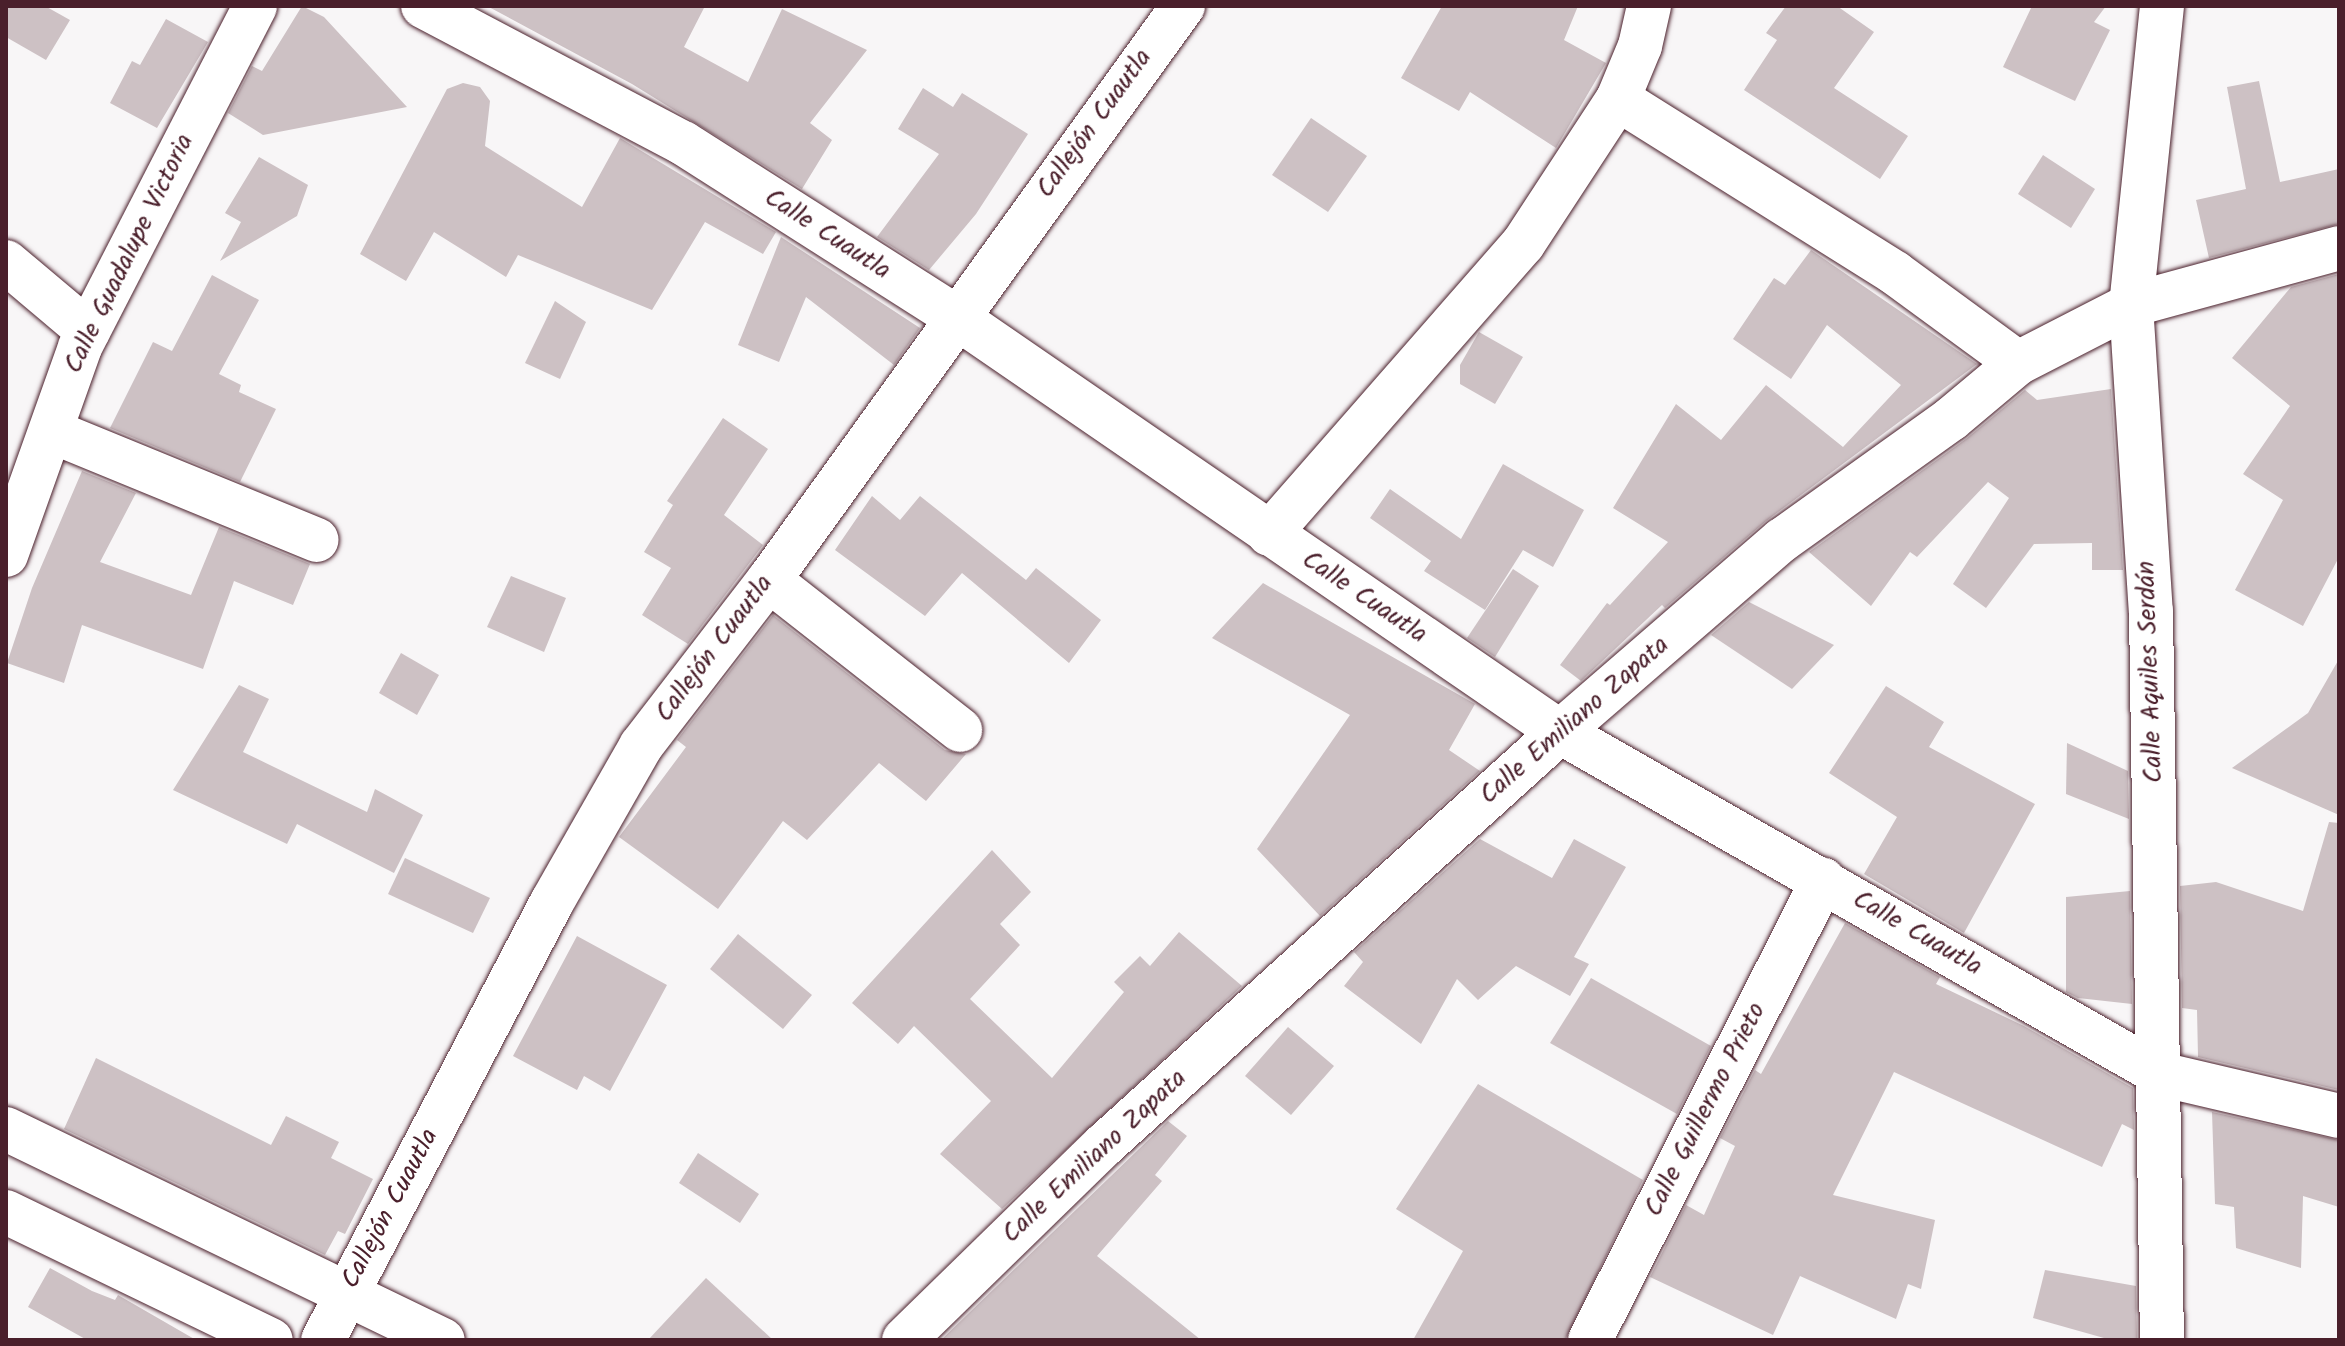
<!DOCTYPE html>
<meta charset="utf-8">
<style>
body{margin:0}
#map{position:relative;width:2345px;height:1346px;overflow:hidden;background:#f8f6f7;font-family:Kalam,sans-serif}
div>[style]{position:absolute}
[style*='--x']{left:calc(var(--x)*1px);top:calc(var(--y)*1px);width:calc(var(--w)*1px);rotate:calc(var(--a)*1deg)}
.building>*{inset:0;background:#cdc1c4}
.roads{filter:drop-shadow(0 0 2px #4a1f2b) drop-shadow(0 0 2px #4a1f2b)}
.minor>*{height:44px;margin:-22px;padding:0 22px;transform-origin:22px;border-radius:22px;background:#fff}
span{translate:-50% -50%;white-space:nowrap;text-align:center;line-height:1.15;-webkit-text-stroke:6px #fff;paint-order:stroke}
.street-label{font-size:26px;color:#4a1f2b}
.frame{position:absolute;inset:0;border:8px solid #4a1f2b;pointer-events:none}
</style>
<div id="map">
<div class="building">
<i style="clip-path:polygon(6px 6px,45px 6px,70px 20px,46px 60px,6px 37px)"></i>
<i style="clip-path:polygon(302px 6px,324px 17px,407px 107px,263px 135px,228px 113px,252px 66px,262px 71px)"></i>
<i style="clip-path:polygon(487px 6px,705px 6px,684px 47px,748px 82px,782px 9px,867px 50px,810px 123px,832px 140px,802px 189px,632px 84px)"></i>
<i style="clip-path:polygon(1442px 6px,1578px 6px,1564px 40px,1606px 63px,1556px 148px,1470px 92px,1459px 111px,1401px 78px)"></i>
<i style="clip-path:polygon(1786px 6px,1837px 6px,1874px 32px,1834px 88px,1908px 136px,1880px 179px,1744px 90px,1777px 40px,1766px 33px)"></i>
<i style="clip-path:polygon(2032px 6px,2106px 6px,2094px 22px,2110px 30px,2075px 101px,2003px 67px)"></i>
<i style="clip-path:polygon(166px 19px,208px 42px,157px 128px,110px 103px,132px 61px,140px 65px)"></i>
<i style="clip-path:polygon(2259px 81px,2280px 182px,2339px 169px,2339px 224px,2209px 258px,2196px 200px,2246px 189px,2227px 87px)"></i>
<i style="clip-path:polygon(463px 83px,480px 87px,490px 101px,485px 146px,582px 207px,620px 138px,776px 232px,763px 254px,705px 222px,652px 310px,518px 255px,506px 277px,434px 232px,406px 281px,360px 254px,447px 89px)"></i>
<i style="clip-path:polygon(923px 88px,953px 107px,962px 93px,1028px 134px,976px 214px,929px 270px,877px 237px,939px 154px,898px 129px)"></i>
<i style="clip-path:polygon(1311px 118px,1367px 156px,1328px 212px,1272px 175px)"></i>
<i style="clip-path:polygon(2043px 155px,2095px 189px,2071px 228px,2018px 194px)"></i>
<i style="clip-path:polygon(259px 157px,308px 185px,297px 216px,220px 261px,241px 222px,225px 213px)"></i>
<i style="clip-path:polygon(781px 237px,920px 328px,894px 365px,806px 297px,779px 362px,738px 345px)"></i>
<i style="clip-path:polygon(1811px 250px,1977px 364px,1766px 521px,1665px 608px,1662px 605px,1581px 681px,1560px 665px,1607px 603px,1610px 605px,1668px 542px,1613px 508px,1676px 404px,1721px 440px,1766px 385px,1843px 447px,1901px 385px,1827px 325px,1791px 379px,1733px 339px,1774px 278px,1785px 285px)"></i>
<i style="clip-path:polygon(2339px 274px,2339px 557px,2303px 626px,2235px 590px,2283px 500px,2243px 474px,2290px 406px,2232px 358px,2291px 287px)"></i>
<i style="clip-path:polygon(212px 275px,259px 300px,219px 374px,241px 385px,239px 392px,276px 409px,240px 482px,110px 428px,153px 342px,172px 351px)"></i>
<i style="clip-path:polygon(555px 301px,586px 322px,560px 379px,525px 363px)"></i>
<i style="clip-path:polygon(1479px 332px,1523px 357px,1495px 404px,1460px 384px,1460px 365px)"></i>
<i style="clip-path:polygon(2111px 389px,2123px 570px,2092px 570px,2092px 543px,2034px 544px,1986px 608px,1953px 584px,2009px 498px,1988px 482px,1917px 557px,1910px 552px,1871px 606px,1809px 552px,1966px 439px,2025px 390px,2037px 400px)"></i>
<i style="clip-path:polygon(723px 418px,768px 449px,724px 515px,763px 545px,688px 644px,642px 615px,671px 568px,644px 552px,673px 505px,667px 501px)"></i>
<i style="clip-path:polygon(1503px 464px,1584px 510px,1553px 567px,1523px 550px,1485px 610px,1424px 571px,1431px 561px,1370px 518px,1390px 489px,1461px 539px)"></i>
<i style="clip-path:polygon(82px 471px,136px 493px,100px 562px,191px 595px,219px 527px,310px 564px,293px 605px,234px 581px,203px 669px,82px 625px,64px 683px,7px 663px,32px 588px)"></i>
<i style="clip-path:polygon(872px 496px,900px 520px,920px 496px,1026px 580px,1036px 568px,1101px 620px,1069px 663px,962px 573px,925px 616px,835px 550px)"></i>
<i style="clip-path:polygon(1513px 569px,1539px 586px,1495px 657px,1467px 638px)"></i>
<i style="clip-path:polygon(511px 576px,566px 598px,544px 652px,487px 627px)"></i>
<i style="clip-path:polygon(1263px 583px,1475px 704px,1449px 750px,1480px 771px,1320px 916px,1257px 849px,1350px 715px,1212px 638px)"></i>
<i style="clip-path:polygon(1749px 602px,1834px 645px,1792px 689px,1711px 635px)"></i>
<i style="clip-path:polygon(773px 615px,945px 750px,966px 754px,926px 801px,879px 763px,807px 840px,783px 821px,718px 909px,619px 837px,686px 747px,677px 740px)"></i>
<i style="clip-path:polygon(401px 653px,439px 675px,417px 715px,379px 693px)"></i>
<i style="clip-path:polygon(2339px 659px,2339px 815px,2232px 768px,2308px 713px)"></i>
<i style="clip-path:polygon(239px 685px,269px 699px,243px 752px,367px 812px,375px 789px,423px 815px,394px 873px,297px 824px,287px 844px,173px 790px)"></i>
<i style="clip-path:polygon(1886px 686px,1944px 722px,1929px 747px,2035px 804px,1964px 933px,1864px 874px,1897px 817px,1829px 773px)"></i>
<i style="clip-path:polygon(2067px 743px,2128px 771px,2129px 819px,2066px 794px)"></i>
<i style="clip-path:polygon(2329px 822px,2339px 823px,2339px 1090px,2198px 1057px,2197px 1010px,2182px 1008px,2180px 886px,2216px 882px,2303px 911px)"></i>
<i style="clip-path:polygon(1480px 839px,1552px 878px,1574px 839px,1626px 867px,1574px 957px,1589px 964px,1570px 996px,1516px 966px,1478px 1000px,1457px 979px,1421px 1044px,1344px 986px,1363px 962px,1354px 952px)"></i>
<i style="clip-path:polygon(992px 850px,1031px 892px,1000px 924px,1020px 945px,970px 999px,1052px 1078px,1124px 992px,1114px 982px,1140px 956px,1150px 966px,1179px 932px,1242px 986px,1002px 1209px,940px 1154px,991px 1101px,914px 1026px,898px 1044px,852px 1003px)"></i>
<i style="clip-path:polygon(405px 858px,490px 898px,473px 933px,388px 894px)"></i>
<i style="clip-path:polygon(2130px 891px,2132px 1004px,2078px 998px,2066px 992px,2066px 897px)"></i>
<i style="clip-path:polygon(1845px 923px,1940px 977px,1936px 984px,2024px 1026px,2133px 1088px,2134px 1130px,2122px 1124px,2102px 1167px,1894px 1072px,1833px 1195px,1935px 1220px,1921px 1289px,1908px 1284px,1896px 1319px,1800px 1276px,1773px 1335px,1650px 1277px,1686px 1205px,1704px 1215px,1735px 1146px,1720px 1138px,1755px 1070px,1761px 1074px)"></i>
<i style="clip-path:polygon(738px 934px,812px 995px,783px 1029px,710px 969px)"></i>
<i style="clip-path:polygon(577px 936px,667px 985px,610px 1091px,584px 1076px,577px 1090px,513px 1056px)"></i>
<i style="clip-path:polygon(1591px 978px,1711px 1046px,1677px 1114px,1550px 1043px)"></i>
<i style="clip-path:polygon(1288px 1027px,1334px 1066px,1291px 1115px,1245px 1076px)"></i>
<i style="clip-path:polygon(96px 1058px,271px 1145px,286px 1116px,339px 1142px,331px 1158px,373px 1179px,345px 1234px,338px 1231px,325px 1255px,64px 1129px)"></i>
<i style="clip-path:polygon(1478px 1084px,1643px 1180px,1565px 1340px,1413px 1340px,1463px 1251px,1396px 1209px)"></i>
<i style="clip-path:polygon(2212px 1112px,2339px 1140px,2339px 1207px,2303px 1196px,2301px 1268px,2236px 1248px,2234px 1207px,2215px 1204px)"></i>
<i style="clip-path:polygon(1168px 1121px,1187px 1136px,1155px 1175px,1162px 1181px,1097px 1256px,1201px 1340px,941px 1340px)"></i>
<i style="clip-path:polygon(698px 1153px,759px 1194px,740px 1223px,679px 1183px)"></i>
<i style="clip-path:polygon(50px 1268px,92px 1291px,115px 1300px,118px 1295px,196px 1340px,87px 1340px,28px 1307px)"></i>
<i style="clip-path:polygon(2045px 1270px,2136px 1286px,2137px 1340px,2111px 1340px,2033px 1318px)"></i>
<i style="clip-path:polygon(706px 1278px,773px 1340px,648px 1340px)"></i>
</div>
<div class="roads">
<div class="minor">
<i style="--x:423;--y:6;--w:294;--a:27.8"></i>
<i style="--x:683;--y:143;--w:324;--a:32.5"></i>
<i style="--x:956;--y:317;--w:733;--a:34.49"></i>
<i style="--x:1560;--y:732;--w:691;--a:29.68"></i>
<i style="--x:2160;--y:1074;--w:184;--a:13.2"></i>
<i style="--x:2162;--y:6;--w:301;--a:95.9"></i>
<i style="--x:2131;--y:305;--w:307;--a:86.3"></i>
<i style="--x:2151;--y:611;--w:729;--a:89.14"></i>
<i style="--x:1618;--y:99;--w:327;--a:32.1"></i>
<i style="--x:1895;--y:273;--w:152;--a:36.2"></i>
<i style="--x:6;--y:262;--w:107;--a:40.1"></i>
<i style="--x:51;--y:431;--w:287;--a:22.3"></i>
<i style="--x:1269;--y:534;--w:386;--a:-48.8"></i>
<i style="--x:1523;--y:244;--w:173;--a:-56.8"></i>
<i style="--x:1618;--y:99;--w:57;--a:-67.5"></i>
<i style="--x:1640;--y:46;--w:41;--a:-77.3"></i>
<i style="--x:6;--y:555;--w:221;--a:-70.4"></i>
<i style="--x:80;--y:347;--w:383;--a:-62.8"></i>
<i style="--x:769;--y:580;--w:243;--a:38.1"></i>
<i style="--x:6;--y:1129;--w:485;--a:25.8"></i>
<i style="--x:6;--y:1212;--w:294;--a:25.8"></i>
<i style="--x:323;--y:1340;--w:494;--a:-62.4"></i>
<i style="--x:552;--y:902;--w:180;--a:-60.3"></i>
<i style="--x:641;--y:746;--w:210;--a:-52.4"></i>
<i style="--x:769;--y:580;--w:708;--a:-54.2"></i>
<i style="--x:904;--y:1340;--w:279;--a:-44.3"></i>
<i style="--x:1104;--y:1145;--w:615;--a:-42.17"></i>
<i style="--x:1560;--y:732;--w:294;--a:-40.9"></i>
<i style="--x:1782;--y:540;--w:208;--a:-35.6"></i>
<i style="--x:1951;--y:419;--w:87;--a:-39.9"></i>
<i style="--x:2018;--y:363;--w:127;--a:-27.2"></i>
<i style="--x:2131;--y:305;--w:216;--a:-15.3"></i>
<i style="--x:1590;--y:1340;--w:516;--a:-63.14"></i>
</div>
</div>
<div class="street-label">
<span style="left:1095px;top:124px;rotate:-54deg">Callejón Cuautla</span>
<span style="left:827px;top:235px;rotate:33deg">Calle Cuautla</span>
<span style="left:130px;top:254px;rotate:-64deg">Calle Guadalupe Victoria</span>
<span style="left:1364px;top:598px;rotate:34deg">Calle Cuautla</span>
<span style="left:715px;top:649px;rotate:-53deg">Callejón Cuautla</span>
<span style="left:2151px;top:672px;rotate:-92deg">Calle Aquiles Serdán</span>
<span style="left:1575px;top:721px;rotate:-41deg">Calle Emiliano Zapata</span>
<span style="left:1917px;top:934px;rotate:30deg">Calle Cuautla</span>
<span style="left:1706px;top:1110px;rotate:-63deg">Calle Guillermo Prieto</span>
<span style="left:1095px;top:1157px;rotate:-43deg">Calle Emiliano Zapata</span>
<span style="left:391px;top:1209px;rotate:-62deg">Callejón Cuautla</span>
</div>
<div class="frame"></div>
</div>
